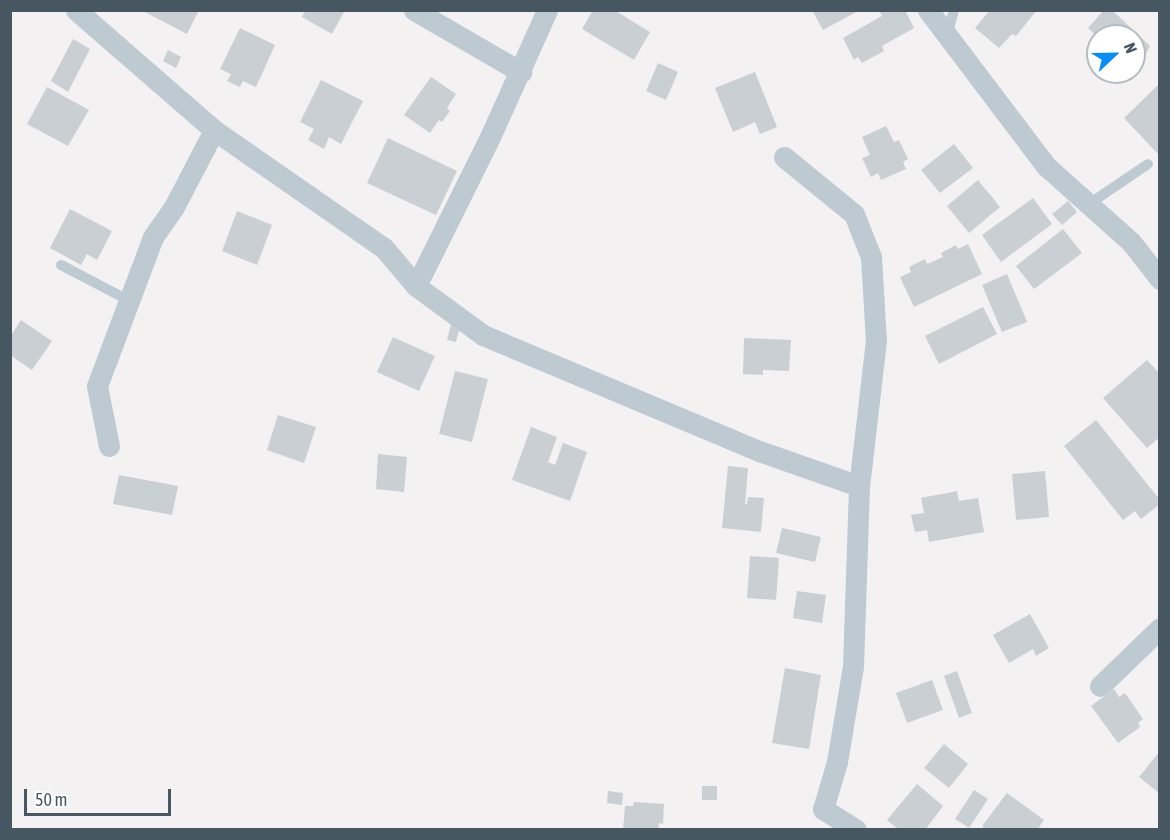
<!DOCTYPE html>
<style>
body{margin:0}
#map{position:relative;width:1170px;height:840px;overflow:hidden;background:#f3f1f1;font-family:"Asap Condensed",sans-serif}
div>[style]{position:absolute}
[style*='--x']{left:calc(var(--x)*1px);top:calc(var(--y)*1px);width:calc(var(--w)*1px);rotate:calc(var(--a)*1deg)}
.building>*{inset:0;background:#cacfd4}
.lane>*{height:10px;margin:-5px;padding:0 5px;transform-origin:5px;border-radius:5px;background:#bdcad2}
.street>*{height:21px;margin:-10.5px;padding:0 10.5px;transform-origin:10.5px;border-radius:10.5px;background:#bdcad2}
span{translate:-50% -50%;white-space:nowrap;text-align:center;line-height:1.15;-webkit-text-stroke:5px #fff;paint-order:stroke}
.frame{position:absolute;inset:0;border:12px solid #465761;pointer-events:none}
.north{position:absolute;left:1086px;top:24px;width:60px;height:60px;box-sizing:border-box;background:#fff;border:2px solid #b5bcc0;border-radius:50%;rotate:68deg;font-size:16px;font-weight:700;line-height:24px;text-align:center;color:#465761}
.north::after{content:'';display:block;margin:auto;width:21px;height:27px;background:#058df9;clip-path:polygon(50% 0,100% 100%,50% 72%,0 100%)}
.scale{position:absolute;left:24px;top:789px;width:147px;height:27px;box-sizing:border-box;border:3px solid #465761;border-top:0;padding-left:8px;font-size:18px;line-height:21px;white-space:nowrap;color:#465761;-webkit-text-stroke:4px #fff;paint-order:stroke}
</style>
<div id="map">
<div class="building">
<i style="clip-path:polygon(141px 10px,199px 10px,187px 34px)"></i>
<i style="clip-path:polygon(306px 10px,345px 10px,332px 34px,302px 17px)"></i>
<i style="clip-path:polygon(593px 10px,614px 10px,650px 32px,634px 60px,582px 29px)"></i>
<i style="clip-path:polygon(812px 10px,860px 10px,823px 30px)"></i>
<i style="clip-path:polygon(879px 10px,905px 10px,914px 28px,882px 46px,884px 51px,862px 63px,858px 57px,854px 60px,843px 38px,882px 16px)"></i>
<i style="clip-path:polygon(990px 10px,1037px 10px,1016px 36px,1012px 34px,999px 48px,975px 28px)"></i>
<i style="clip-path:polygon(1104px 10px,1112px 10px,1150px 46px,1136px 73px,1134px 36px,1097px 36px,1088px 28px)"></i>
<i style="clip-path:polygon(240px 28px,275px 45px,256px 87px,243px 81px,240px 87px,227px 81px,231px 74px,220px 69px)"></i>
<i style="clip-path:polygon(73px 39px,90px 49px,68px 92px,51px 81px)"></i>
<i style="clip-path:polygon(168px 50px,181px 57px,176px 68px,163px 61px)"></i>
<i style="clip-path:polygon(658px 63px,678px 72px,666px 100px,646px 91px)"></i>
<i style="clip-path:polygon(755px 72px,777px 127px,760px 134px,755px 122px,733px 132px,715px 88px)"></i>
<i style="clip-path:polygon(431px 77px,456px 94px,447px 108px,450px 111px,442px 122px,439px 120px,430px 133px,404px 115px)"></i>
<i style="clip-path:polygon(321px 80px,363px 101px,341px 144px,329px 137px,324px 149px,308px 140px,314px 129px,300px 122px)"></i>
<i style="clip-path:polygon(1157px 86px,1160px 88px,1160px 156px,1124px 118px)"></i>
<i style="clip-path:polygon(47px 87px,89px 110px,68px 146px,27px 124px)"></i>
<i style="clip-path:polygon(886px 126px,894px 142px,899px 140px,908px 159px,903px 162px,906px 169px,881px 180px,878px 173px,871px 177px,862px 158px,870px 155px,862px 137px)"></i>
<i style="clip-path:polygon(388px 138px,457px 171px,436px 215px,367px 183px)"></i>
<i style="clip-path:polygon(954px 144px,973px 168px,940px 193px,921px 170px)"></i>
<i style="clip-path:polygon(978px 180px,1000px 207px,969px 233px,947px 206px)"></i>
<i style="clip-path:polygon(1033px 198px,1052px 224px,1001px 262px,982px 235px)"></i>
<i style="clip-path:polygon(1068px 201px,1077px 212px,1062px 225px,1052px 214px)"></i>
<i style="clip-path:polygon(70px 209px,112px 231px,97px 260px,87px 254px,81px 265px,50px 248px)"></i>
<i style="clip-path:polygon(237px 211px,272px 225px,257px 265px,222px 251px)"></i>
<i style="clip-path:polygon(1063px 229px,1082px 253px,1034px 289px,1016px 266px)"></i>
<i style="clip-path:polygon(968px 244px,982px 274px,914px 307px,900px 277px,911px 272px,909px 267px,925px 259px,927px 264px,943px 257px,941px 253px,956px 245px,958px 249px)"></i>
<i style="clip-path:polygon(1007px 274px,1027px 322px,1002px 332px,982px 285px)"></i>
<i style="clip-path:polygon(983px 307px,997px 334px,939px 364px,925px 336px)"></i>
<i style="clip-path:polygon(21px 320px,52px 341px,32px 370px,10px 355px,10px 337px)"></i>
<i style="clip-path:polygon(451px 324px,460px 326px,456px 342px,447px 340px)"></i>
<i style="clip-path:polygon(393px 337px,435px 356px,419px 391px,377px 372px)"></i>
<i style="clip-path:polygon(744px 338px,791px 340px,789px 371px,763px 370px,763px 375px,743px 374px)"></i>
<i style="clip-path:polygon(1147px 360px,1160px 374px,1160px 437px,1147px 448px,1103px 398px)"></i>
<i style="clip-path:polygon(455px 371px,488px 379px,472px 442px,439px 434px)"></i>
<i style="clip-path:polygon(278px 415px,316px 427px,304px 463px,267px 450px)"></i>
<i style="clip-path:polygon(1096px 420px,1160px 500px,1160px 504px,1141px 519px,1135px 511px,1123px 520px,1064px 446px)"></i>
<i style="clip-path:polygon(531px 427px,557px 437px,548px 462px,555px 465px,563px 443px,587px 452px,570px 501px,512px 480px)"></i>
<i style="clip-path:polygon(378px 454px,407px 457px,404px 492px,376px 489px)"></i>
<i style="clip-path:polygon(728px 466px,748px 468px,745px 504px,747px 504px,748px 497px,764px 498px,761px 532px,722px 528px)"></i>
<i style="clip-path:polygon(1045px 471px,1049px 517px,1016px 520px,1012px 474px)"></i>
<i style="clip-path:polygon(119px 475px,178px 486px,172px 515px,113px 504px)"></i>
<i style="clip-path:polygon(957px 491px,959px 501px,978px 498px,984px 532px,929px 542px,927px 530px,915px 532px,911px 515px,924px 513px,921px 498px)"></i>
<i style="clip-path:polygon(782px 528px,821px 537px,815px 562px,776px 553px)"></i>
<i style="clip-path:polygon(750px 556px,779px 558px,776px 600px,747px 598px)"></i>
<i style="clip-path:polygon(797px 591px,826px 595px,822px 623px,793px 618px)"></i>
<i style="clip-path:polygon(1030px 614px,1049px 648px,1036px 656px,1033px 649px,1009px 663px,993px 635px)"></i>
<i style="clip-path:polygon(785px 668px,821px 675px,809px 749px,772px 743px)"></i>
<i style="clip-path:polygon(957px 671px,972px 713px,959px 718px,944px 676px)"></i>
<i style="clip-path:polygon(932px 680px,943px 710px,907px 723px,896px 693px)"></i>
<i style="clip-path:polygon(1114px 689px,1119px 697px,1125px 693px,1143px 719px,1138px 723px,1140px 727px,1118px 743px,1091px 706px)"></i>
<i style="clip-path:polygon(944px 744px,968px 764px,949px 788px,924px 768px)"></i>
<i style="clip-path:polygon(1160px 751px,1160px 794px,1139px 777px)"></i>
<i style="clip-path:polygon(917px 784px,943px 806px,925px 830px,899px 830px,887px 820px)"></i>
<i style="clip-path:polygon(702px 786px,717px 786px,717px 800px,702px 800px)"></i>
<i style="clip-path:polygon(974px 790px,988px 799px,969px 828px,955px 819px)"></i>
<i style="clip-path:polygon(608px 791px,623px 793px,622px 805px,607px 803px)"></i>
<i style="clip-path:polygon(1007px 793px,1044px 820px,1037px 830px,986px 830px,982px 826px)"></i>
<i style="clip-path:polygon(634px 802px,664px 804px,663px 824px,659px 823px,658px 830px,623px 830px,625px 806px,633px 806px)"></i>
</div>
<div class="lane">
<i style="--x:947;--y:36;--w:27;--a:-75"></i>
<i style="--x:1089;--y:204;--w:71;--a:-34.1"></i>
<i style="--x:61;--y:265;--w:78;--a:27.6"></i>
</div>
<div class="street">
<i style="--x:76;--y:10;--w:183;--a:41"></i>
<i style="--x:214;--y:130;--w:207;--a:34.8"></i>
<i style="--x:384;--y:248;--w:50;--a:49.9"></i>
<i style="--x:416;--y:286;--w:83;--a:36.2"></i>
<i style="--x:483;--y:335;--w:299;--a:22.8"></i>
<i style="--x:759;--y:451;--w:106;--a:19.3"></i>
<i style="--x:414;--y:10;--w:124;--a:30.1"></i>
<i style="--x:928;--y:10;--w:196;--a:52.9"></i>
<i style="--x:1046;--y:166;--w:114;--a:41.8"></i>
<i style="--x:1131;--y:242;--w:47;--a:51.9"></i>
<i style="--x:784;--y:157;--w:90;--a:39.2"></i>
<i style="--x:854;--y:214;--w:46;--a:68.4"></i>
<i style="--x:871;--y:257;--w:83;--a:86.6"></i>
<i style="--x:876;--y:340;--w:147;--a:96.6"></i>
<i style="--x:859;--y:486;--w:180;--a:91.9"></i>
<i style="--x:853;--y:666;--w:97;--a:99.5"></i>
<i style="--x:837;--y:762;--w:49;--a:106.6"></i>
<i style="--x:823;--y:809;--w:39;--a:32"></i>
<i style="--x:416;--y:286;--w:166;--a:-63.6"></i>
<i style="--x:490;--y:137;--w:139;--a:-65.8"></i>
<i style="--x:109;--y:446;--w:61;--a:-101.3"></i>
<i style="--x:97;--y:386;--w:159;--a:-69.4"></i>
<i style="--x:153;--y:237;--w:37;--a:-55"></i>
<i style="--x:174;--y:207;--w:87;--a:-62.5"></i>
<i style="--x:1100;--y:686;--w:83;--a:-44"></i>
</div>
<div class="frame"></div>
<div class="north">N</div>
<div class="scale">50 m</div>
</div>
